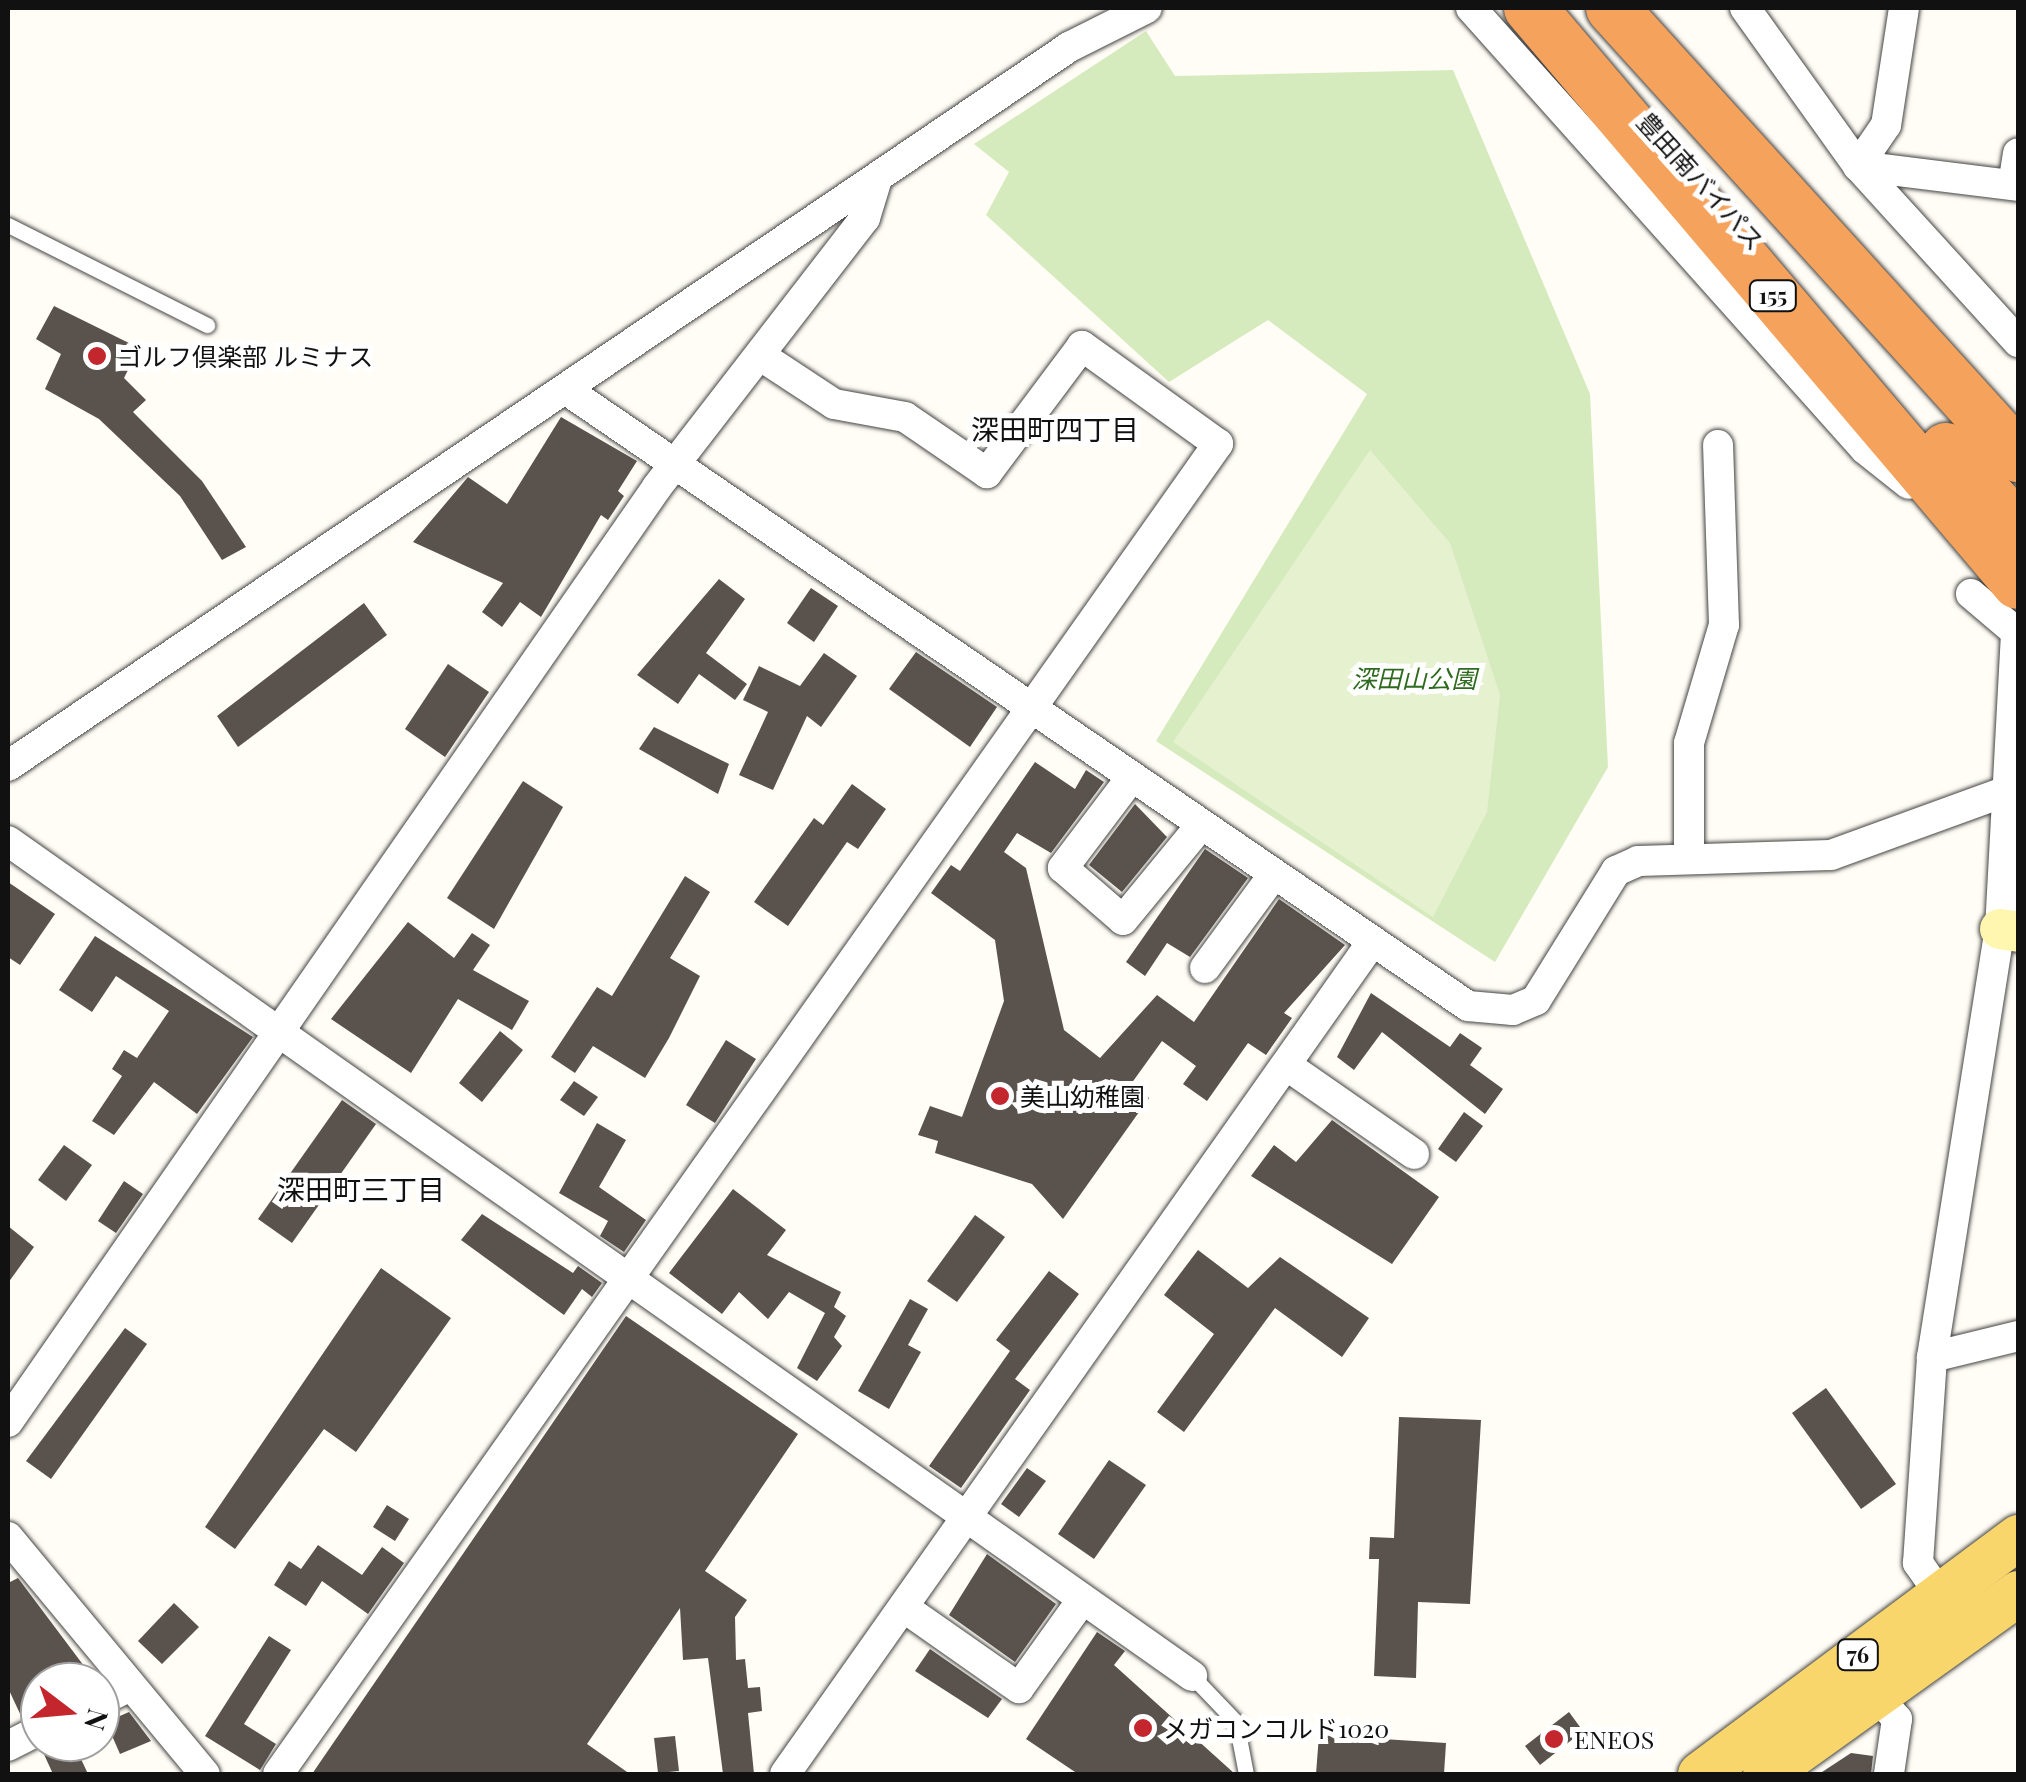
<!DOCTYPE html>
<meta charset="utf-8">
<style>
body{margin:0}
#map{position:relative;width:2026px;height:1782px;overflow:hidden;background:#fffdf5;font-family:"Playfair Display","Noto Sans JP",serif}
div>[style]{position:absolute}
[style*='--x']{left:calc(var(--x)*1px);top:calc(var(--y)*1px);width:calc(var(--w)*1px);rotate:calc(var(--a)*1deg)}
.green>*{inset:0;background:#d5ebbd}
.pitch>*{inset:0;background:#e6f2cf}
.building>*{inset:0;background:#5a524d}
.roads{filter:drop-shadow(0 0 2px #444) drop-shadow(0 0 2px #444)}
.lane>*{height:15px;margin:-7.5px;padding:0 7.5px;transform-origin:7.5px;border-radius:7.5px;background:#fff}
.street>*{height:30px;margin:-15px;padding:0 15px;transform-origin:15px;border-radius:15px;background:#fff}
.secondary>*{height:40px;margin:-20px;padding:0 20px;transform-origin:20px;border-radius:20px;background:#fff6b0}
.primary>*{height:45px;margin:-22.5px;padding:0 22.5px;transform-origin:22.5px;border-radius:22.5px;background:#f9d66b}
.highway>*{height:52px;margin:-26px;padding:0 26px;transform-origin:26px;border-radius:26px;background:#f5a25d}
.dots>*{width:28px;height:28px;translate:-50% -50%;box-sizing:border-box;border:5px solid #fff;border-radius:50%}
span{translate:-50% -50%;white-space:nowrap;text-align:center;line-height:1.15;-webkit-text-stroke:10px #fff;paint-order:stroke}
.shield-label span{padding:2px 8px;background:#fff;border:2px solid;border-radius:8px;-webkit-text-stroke-width:0}
.shield-label{font-size:22px;color:#111;font-weight:700}
.street-label{font-size:25px;color:#111}
.poi-label{font-size:25px;color:#111}
.left{translate:0 -50%;text-align:left}
.park-label{font-size:25px;color:#2f6b1f;font-style:italic}
.neighbourhood-label{font-size:28px;color:#111}
.frame{position:absolute;inset:0;border:10px solid #111;pointer-events:none}
.north{position:absolute;left:20px;top:1662px;width:100px;height:100px;box-sizing:border-box;background:#fff;border:2px solid #a0a0a0;border-radius:50%;rotate:106deg;font-size:28px;font-weight:700;line-height:40px;text-align:center;color:#111}
.north::after{content:'';display:block;margin:auto;width:35px;height:45px;background:#c4262e;clip-path:polygon(50% 0,100% 100%,50% 72%,0 100%)}
</style>
<div id="map">
<div class="green">
<i style="clip-path:polygon(1146px 31px,1175px 76px,1453px 70px,1590px 394px,1608px 767px,1495px 962px,1156px 741px,1367px 394px,1268px 320px,1169px 382px,986px 215px,1009px 172px,974px 144px)"></i>
</div>
<div class="pitch">
<i style="clip-path:polygon(1370px 450px,1450px 543px,1500px 695px,1487px 812px,1433px 917px,1173px 742px)"></i>
</div>
<div class="building">
<i style="clip-path:polygon(54px 306px,139px 348px,124px 378px,146px 400px,133px 412px,202px 481px,246px 547px,222px 560px,180px 496px,99px 419px,45px 389px,61px 354px,36px 339px)"></i>
<i style="clip-path:polygon(561px 417px,637px 461px,618px 491px,624px 496px,608px 520px,601px 515px,541px 617px,520px 602px,502px 627px,482px 612px,503px 583px,413px 542px,468px 477px,507px 504px)"></i>
<i style="clip-path:polygon(719px 579px,745px 599px,706px 653px,747px 684px,735px 700px,699px 674px,678px 704px,637px 675px)"></i>
<i style="clip-path:polygon(811px 588px,838px 606px,814px 642px,787px 623px)"></i>
<i style="clip-path:polygon(364px 603px,387px 635px,238px 747px,217px 716px)"></i>
<i style="clip-path:polygon(916px 652px,997px 707px,970px 747px,889px 689px)"></i>
<i style="clip-path:polygon(824px 653px,857px 676px,821px 727px,807px 716px,773px 790px,739px 775px,768px 712px,743px 700px,759px 666px,800px 686px)"></i>
<i style="clip-path:polygon(448px 664px,489px 692px,445px 757px,405px 729px)"></i>
<i style="clip-path:polygon(654px 727px,729px 764px,718px 794px,639px 749px)"></i>
<i style="clip-path:polygon(1035px 762px,1075px 789px,1086px 770px,1104px 782px,1051px 853px,1017px 833px,1004px 852px,1026px 868px,1064px 1030px,1100px 1058px,1157px 995px,1194px 1022px,1279px 899px,1345px 945px,1284px 1013px,1292px 1018px,1266px 1055px,1248px 1043px,1207px 1101px,1183px 1084px,1196px 1066px,1162px 1041px,1131px 1084px,1149px 1098px,1063px 1219px,1032px 1184px,935px 1153px,938px 1141px,918px 1135px,930px 1106px,962px 1117px,1004px 1001px,995px 940px,931px 893px,951px 865px,960px 871px)"></i>
<i style="clip-path:polygon(523px 781px,563px 807px,494px 929px,447px 898px)"></i>
<i style="clip-path:polygon(852px 784px,886px 809px,858px 849px,847px 842px,788px 926px,754px 902px,814px 818px,823px 825px)"></i>
<i style="clip-path:polygon(1135px 804px,1167px 837px,1122px 892px,1089px 865px)"></i>
<i style="clip-path:polygon(1205px 849px,1248px 878px,1190px 957px,1167px 943px,1145px 976px,1126px 962px)"></i>
<i style="clip-path:polygon(685px 876px,710px 892px,670px 958px,700px 976px,669px 1038px,645px 1078px,593px 1046px,575px 1073px,551px 1057px,597px 987px,612px 996px)"></i>
<i style="clip-path:polygon(8px 882px,55px 914px,20px 965px,8px 957px)"></i>
<i style="clip-path:polygon(408px 922px,454px 958px,472px 933px,490px 945px,473px 970px,529px 1001px,512px 1030px,458px 999px,411px 1073px,331px 1019px)"></i>
<i style="clip-path:polygon(95px 936px,253px 1037px,197px 1114px,154px 1082px,114px 1135px,92px 1121px,122px 1076px,112px 1069px,124px 1050px,137px 1058px,169px 1011px,116px 976px,92px 1012px,59px 990px)"></i>
<i style="clip-path:polygon(1371px 993px,1450px 1047px,1460px 1033px,1482px 1048px,1470px 1065px,1503px 1089px,1485px 1114px,1382px 1032px,1354px 1070px,1337px 1057px)"></i>
<i style="clip-path:polygon(500px 1031px,523px 1050px,482px 1102px,459px 1083px)"></i>
<i style="clip-path:polygon(726px 1040px,756px 1059px,715px 1123px,686px 1105px)"></i>
<i style="clip-path:polygon(574px 1081px,598px 1097px,584px 1116px,560px 1100px)"></i>
<i style="clip-path:polygon(342px 1100px,376px 1124px,292px 1243px,258px 1219px)"></i>
<i style="clip-path:polygon(1464px 1112px,1483px 1126px,1456px 1162px,1438px 1149px)"></i>
<i style="clip-path:polygon(1332px 1120px,1439px 1197px,1392px 1264px,1251px 1176px,1274px 1145px,1296px 1162px)"></i>
<i style="clip-path:polygon(597px 1123px,626px 1140px,599px 1187px,646px 1220px,624px 1252px,600px 1236px,608px 1221px,559px 1193px)"></i>
<i style="clip-path:polygon(64px 1145px,92px 1165px,66px 1201px,38px 1180px)"></i>
<i style="clip-path:polygon(124px 1181px,143px 1194px,116px 1233px,98px 1221px)"></i>
<i style="clip-path:polygon(733px 1189px,786px 1230px,767px 1255px,841px 1292px,834px 1307px,846px 1316px,834px 1337px,842px 1346px,817px 1381px,797px 1368px,825px 1313px,789px 1292px,768px 1319px,739px 1292px,722px 1314px,669px 1273px)"></i>
<i style="clip-path:polygon(482px 1214px,573px 1273px,578px 1266px,602px 1283px,592px 1297px,582px 1289px,564px 1315px,461px 1240px)"></i>
<i style="clip-path:polygon(975px 1215px,1005px 1237px,957px 1302px,927px 1281px)"></i>
<i style="clip-path:polygon(8px 1226px,34px 1247px,8px 1283px)"></i>
<i style="clip-path:polygon(1198px 1250px,1248px 1288px,1280px 1257px,1369px 1318px,1342px 1357px,1275px 1308px,1184px 1432px,1157px 1412px,1214px 1334px,1164px 1295px)"></i>
<i style="clip-path:polygon(381px 1268px,451px 1318px,356px 1452px,324px 1429px,235px 1549px,205px 1527px)"></i>
<i style="clip-path:polygon(1049px 1271px,1079px 1294px,1015px 1379px,1030px 1390px,961px 1488px,929px 1466px,1010px 1351px,996px 1340px)"></i>
<i style="clip-path:polygon(910px 1299px,928px 1309px,908px 1345px,921px 1352px,889px 1409px,858px 1391px)"></i>
<i style="clip-path:polygon(626px 1316px,798px 1434px,705px 1571px,747px 1600px,735px 1617px,736px 1660px,745px 1659px,748px 1688px,760px 1687px,762px 1711px,748px 1713px,754px 1774px,723px 1774px,708px 1658px,683px 1660px,680px 1608px,587px 1744px,630px 1774px,312px 1774px)"></i>
<i style="clip-path:polygon(125px 1328px,147px 1344px,51px 1479px,26px 1461px)"></i>
<i style="clip-path:polygon(1826px 1388px,1896px 1484px,1861px 1509px,1792px 1413px)"></i>
<i style="clip-path:polygon(1399px 1417px,1481px 1420px,1470px 1604px,1418px 1602px,1416px 1678px,1374px 1676px,1379px 1559px,1369px 1559px,1370px 1537px,1394px 1538px)"></i>
<i style="clip-path:polygon(1109px 1460px,1146px 1485px,1094px 1559px,1058px 1534px)"></i>
<i style="clip-path:polygon(1027px 1468px,1046px 1481px,1019px 1517px,1001px 1504px)"></i>
<i style="clip-path:polygon(387px 1505px,409px 1519px,395px 1541px,373px 1527px)"></i>
<i style="clip-path:polygon(318px 1545px,362px 1575px,382px 1547px,404px 1563px,368px 1614px,322px 1581px,306px 1606px,274px 1585px,289px 1561px,301px 1569px)"></i>
<i style="clip-path:polygon(987px 1554px,1056px 1604px,1015px 1662px,949px 1615px)"></i>
<i style="clip-path:polygon(18px 1578px,96px 1682px,40px 1682px,40px 1711px,22px 1718px,8px 1688px,8px 1583px)"></i>
<i style="clip-path:polygon(174px 1603px,199px 1627px,162px 1664px,138px 1641px)"></i>
<i style="clip-path:polygon(1097px 1632px,1125px 1651px,1114px 1665px,1235px 1774px,1078px 1774px,1026px 1739px)"></i>
<i style="clip-path:polygon(269px 1636px,291px 1650px,244px 1724px,276px 1744px,260px 1770px,205px 1736px)"></i>
<i style="clip-path:polygon(930px 1649px,1002px 1699px,988px 1718px,915px 1671px)"></i>
<i style="clip-path:polygon(129px 1712px,151px 1741px,120px 1754px,106px 1722px)"></i>
<i style="clip-path:polygon(1569px 1712px,1583px 1731px,1540px 1765px,1525px 1746px)"></i>
<i style="clip-path:polygon(1319px 1735px,1446px 1743px,1444px 1774px,1316px 1774px)"></i>
<i style="clip-path:polygon(675px 1736px,679px 1771px,658px 1773px,654px 1738px)"></i>
<i style="clip-path:polygon(54px 1742px,73px 1742px,88px 1774px,53px 1774px,42px 1750px)"></i>
<i style="clip-path:polygon(1851px 1753px,1873px 1756px,1871px 1774px,1819px 1774px)"></i>
</div>
<div class="roads">
<div class="lane">
<i style="--x:8;--y:225;--w:223;--a:26.7"></i>
<i style="--x:1192;--y:1676;--w:64;--a:46.3"></i>
<i style="--x:1236;--y:1722;--w:53;--a:79.1"></i>
</div>
<div class="street">
<i style="--x:1471;--y:8;--w:591;--a:48.22"></i>
<i style="--x:1865;--y:449;--w:56;--a:38.5"></i>
<i style="--x:1745;--y:8;--w:194;--a:54.4"></i>
<i style="--x:1858;--y:166;--w:238;--a:47.7"></i>
<i style="--x:1904;--y:8;--w:118;--a:98.7"></i>
<i style="--x:1886;--y:125;--w:50;--a:124.3"></i>
<i style="--x:1858;--y:166;--w:161;--a:7.1"></i>
<i style="--x:2013;--y:185;--w:32;--a:-81"></i>
<i style="--x:568;--y:391;--w:1090;--a:34.35"></i>
<i style="--x:1468;--y:1006;--w:45;--a:5.1"></i>
<i style="--x:1513;--y:1010;--w:25;--a:-23"></i>
<i style="--x:1536;--y:1000;--w:152;--a:-58.2"></i>
<i style="--x:1616;--y:871;--w:24;--a:-24"></i>
<i style="--x:1638;--y:861;--w:193;--a:-1.8"></i>
<i style="--x:1831;--y:855;--w:199;--a:-20"></i>
<i style="--x:8;--y:766;--w:1282;--a:-34.12"></i>
<i style="--x:1069;--y:47;--w:87;--a:-26.6"></i>
<i style="--x:1131;--y:778;--w:113;--a:127.1"></i>
<i style="--x:1063;--y:868;--w:79;--a:40.9"></i>
<i style="--x:1123;--y:920;--w:123;--a:-50.6"></i>
<i style="--x:8;--y:841;--w:1449;--a:35.19"></i>
<i style="--x:1689;--y:854;--w:111;--a:-90"></i>
<i style="--x:1689;--y:743;--w:123;--a:-73.5"></i>
<i style="--x:1724;--y:625;--w:180;--a:-91.9"></i>
<i style="--x:1205;--y:968;--w:112;--a:-53.7"></i>
<i style="--x:1286;--y:1065;--w:156;--a:34.8"></i>
<i style="--x:1932;--y:1357;--w:89;--a:-13.7"></i>
<i style="--x:8;--y:1422;--w:1138;--a:-55.23"></i>
<i style="--x:657;--y:487;--w:340;--a:-52.3"></i>
<i style="--x:865;--y:218;--w:37;--a:-73"></i>
<i style="--x:8;--y:1537;--w:308;--a:50.3"></i>
<i style="--x:1939;--y:1593;--w:37;--a:-125"></i>
<i style="--x:1918;--y:1563;--w:206;--a:-86.1"></i>
<i style="--x:1932;--y:1357;--w:433;--a:-81"></i>
<i style="--x:2000;--y:929;--w:297;--a:-86.9"></i>
<i style="--x:2016;--y:632;--w:59;--a:-139.8"></i>
<i style="--x:906;--y:1609;--w:138;--a:35"></i>
<i style="--x:1019;--y:1688;--w:108;--a:-54.4"></i>
<i style="--x:1876;--y:1695;--w:32;--a:49"></i>
<i style="--x:1897;--y:1719;--w:56;--a:98.3"></i>
<i style="--x:100;--y:1701;--w:34;--a:-26"></i>
<i style="--x:8;--y:1746;--w:36;--a:-27"></i>
<i style="--x:278;--y:1774;--w:1629;--a:-54.75"></i>
<i style="--x:1218;--y:444;--w:168;--a:-144.2"></i>
<i style="--x:1082;--y:346;--w:159;--a:126.8"></i>
<i style="--x:987;--y:473;--w:99;--a:-145.7"></i>
<i style="--x:905;--y:417;--w:72;--a:-169.6"></i>
<i style="--x:834;--y:404;--w:84;--a:-146.7"></i>
<i style="--x:785;--y:1774;--w:1015;--a:-54.79"></i>
</div>
<div class="secondary">
<i style="--x:2000;--y:929;--w:18;--a:9"></i>
</div>
<div class="primary">
<i style="--x:1700;--y:1774;--w:397;--a:-36.7"></i>
<i style="--x:1765;--y:1774;--w:311;--a:-35.6"></i>
</div>
<div class="highway">
<i style="--x:1530;--y:8;--w:754;--a:49.68"></i>
<i style="--x:1612;--y:8;--w:605;--a:47.82"></i>
<i style="--x:1946;--y:449;--w:108;--a:48"></i>
</div>
</div>
<div class="dots">
<i style="left:97px;top:356px;background:#c4262e"></i>
<i style="left:1000px;top:1096px;background:#c4262e"></i>
<i style="left:1143px;top:1728px;background:#c4262e"></i>
<i style="left:1554px;top:1739px;background:#c4262e"></i>
</div>
<div class="shield-label">
<span style="left:1773px;top:296px">155</span>
<span style="left:1858px;top:1655px">76</span>
</div>
<div class="street-label">
<span style="left:1701px;top:181px;rotate:48deg">豊田南バイパス</span>
</div>
<div class="poi-label">
<span class="left" style="left:117px;top:356px">ゴルフ倶楽部 ルミナス</span>
<span class="left" style="left:1020px;top:1096px">美山幼稚園</span>
<span class="left" style="left:1163px;top:1728px">メガコンコルド1020</span>
<span class="left" style="left:1574px;top:1739px">ENEOS</span>
</div>
<div class="park-label">
<span style="left:1414px;top:678px">深田山公園</span>
</div>
<div class="neighbourhood-label">
<span style="left:1055px;top:429px">深田町四丁目</span>
<span style="left:361px;top:1189px">深田町三丁目</span>
</div>
<div class="frame"></div>
<div class="north">N</div>
</div>
